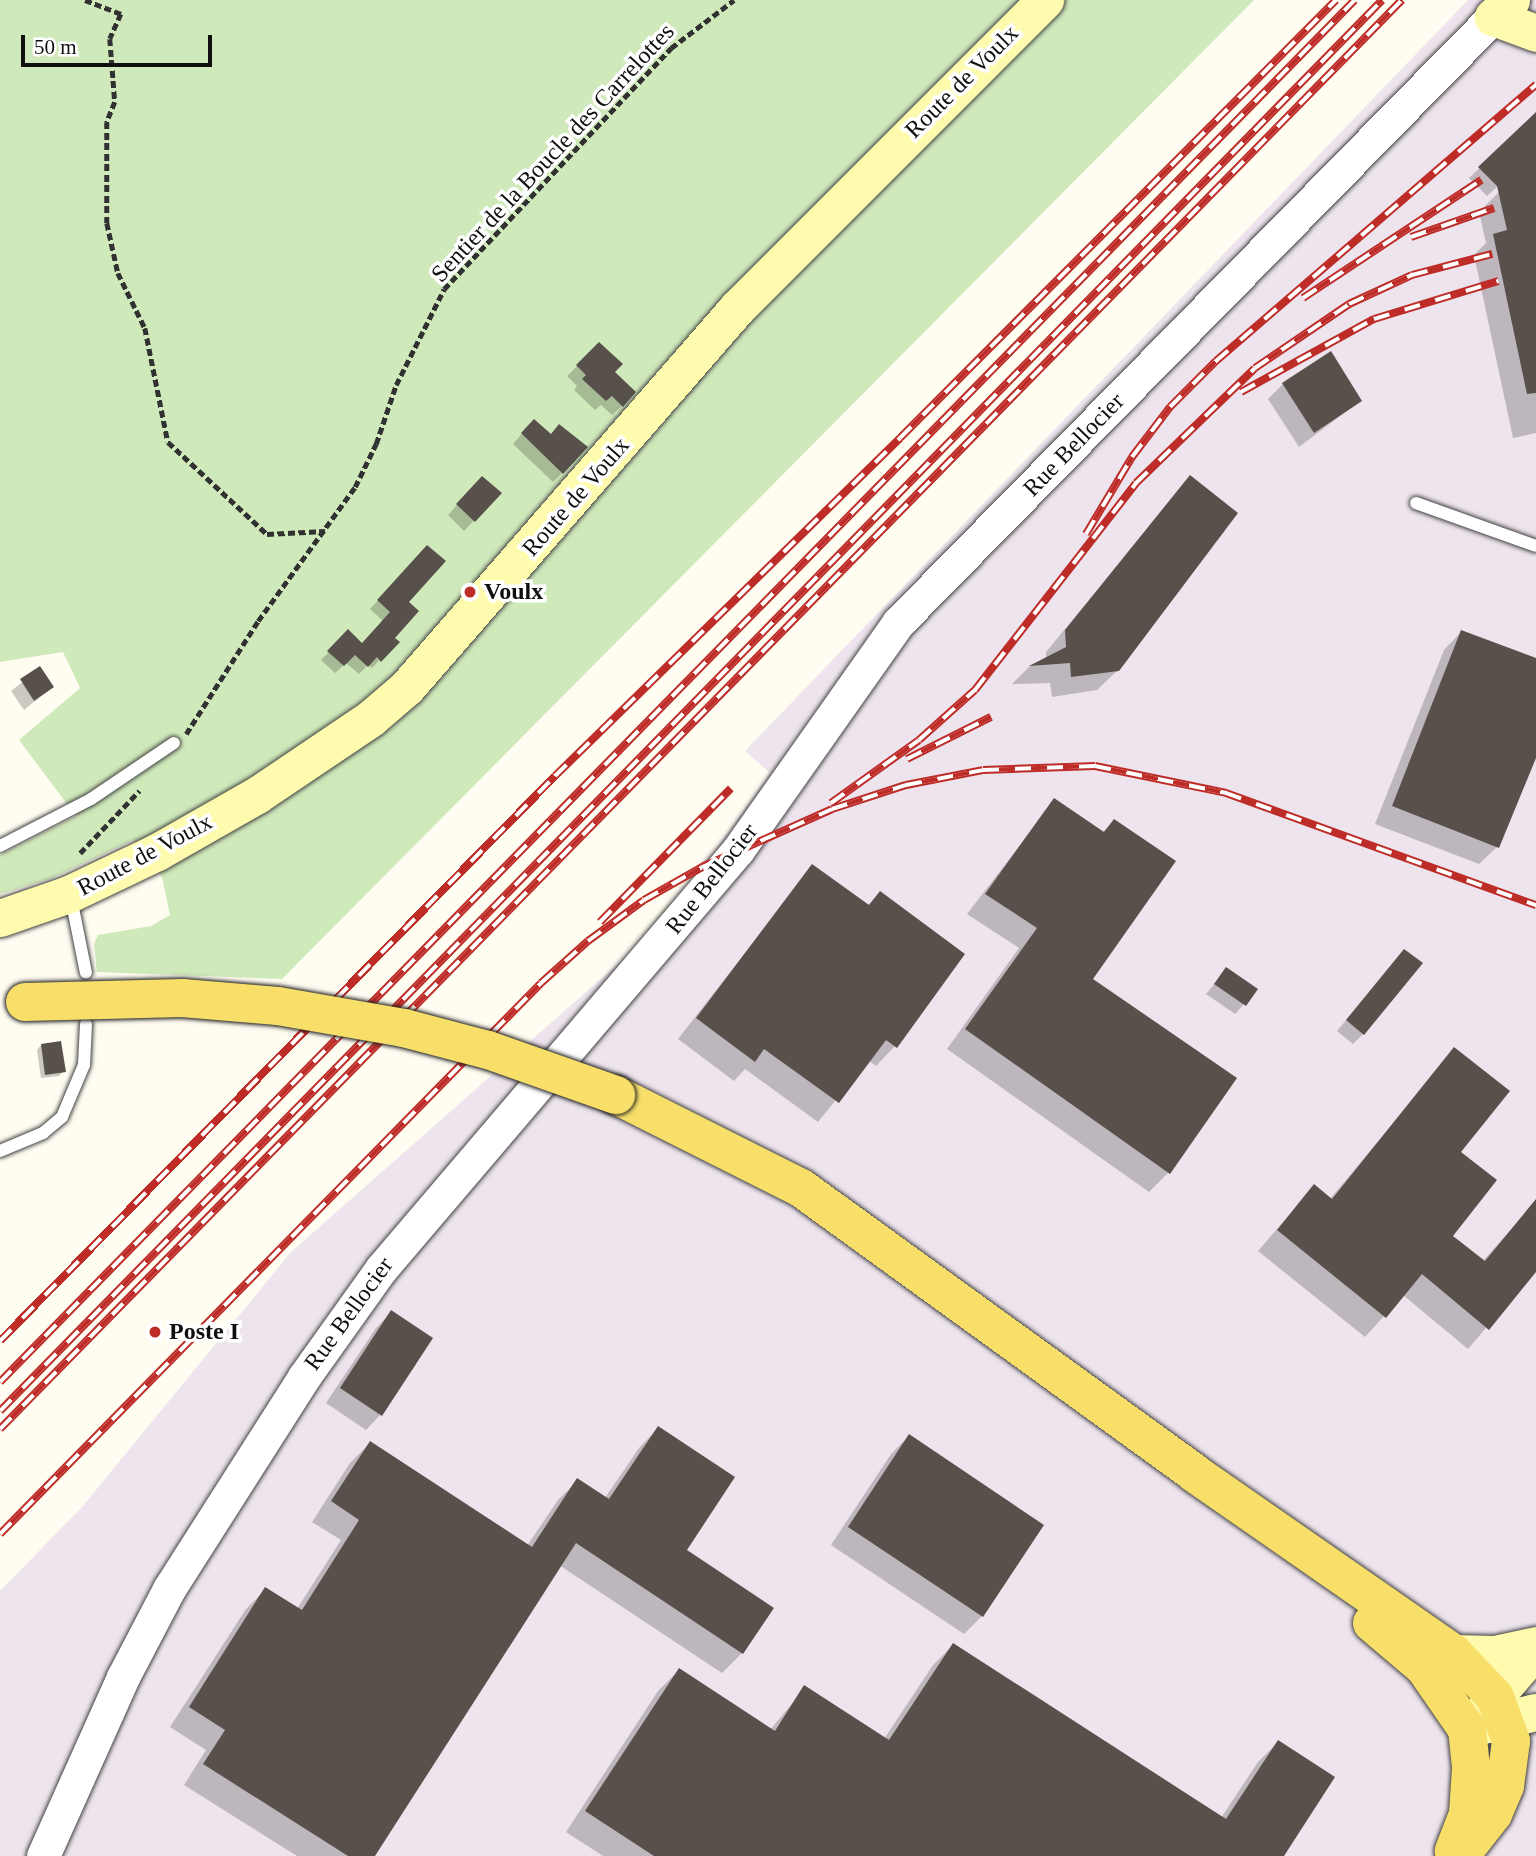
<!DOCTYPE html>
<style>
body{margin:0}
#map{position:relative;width:1536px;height:1856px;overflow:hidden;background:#fffdf1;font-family:Georgia,serif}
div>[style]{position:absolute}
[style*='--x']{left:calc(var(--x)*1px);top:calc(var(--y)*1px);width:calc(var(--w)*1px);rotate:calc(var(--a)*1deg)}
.industrial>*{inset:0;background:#ede4ed}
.green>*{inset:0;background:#d0e9bb}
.shadow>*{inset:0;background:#0003}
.building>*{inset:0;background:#58514b}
.path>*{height:4.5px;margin-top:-2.25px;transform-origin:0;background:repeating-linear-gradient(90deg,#313131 0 7px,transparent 0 10.5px)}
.roads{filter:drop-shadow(0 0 2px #424242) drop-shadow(0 0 2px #424242)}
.service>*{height:12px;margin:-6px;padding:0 6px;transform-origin:6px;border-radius:6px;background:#fff}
.tertiary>*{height:33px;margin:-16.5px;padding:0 16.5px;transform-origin:16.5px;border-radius:16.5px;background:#fff}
.secondary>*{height:37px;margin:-18.5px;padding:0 18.5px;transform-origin:18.5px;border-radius:18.5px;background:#fefbae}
.primary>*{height:38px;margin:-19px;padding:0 19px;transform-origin:19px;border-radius:19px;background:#f7df6a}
.rail>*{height:8px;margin-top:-4px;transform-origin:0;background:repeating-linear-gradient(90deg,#fff 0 16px,#be2c28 0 32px);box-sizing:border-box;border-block:2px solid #be2c28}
.bridges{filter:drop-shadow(0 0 2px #202020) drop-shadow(0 0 2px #202020)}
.primary-bridge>*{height:38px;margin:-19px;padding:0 19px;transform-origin:19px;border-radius:19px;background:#f7df6a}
.dots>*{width:19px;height:19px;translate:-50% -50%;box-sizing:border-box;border:4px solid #fff;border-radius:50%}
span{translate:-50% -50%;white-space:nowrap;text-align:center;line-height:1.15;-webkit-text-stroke:7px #fff;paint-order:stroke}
.street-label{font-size:24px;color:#0f0f0f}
.poi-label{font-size:24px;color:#0f0f0f;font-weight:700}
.left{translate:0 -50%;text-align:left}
.scale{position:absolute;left:21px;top:35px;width:191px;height:32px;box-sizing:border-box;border:4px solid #0f0f0f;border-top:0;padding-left:9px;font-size:21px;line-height:24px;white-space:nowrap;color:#0f0f0f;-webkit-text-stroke:5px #fff;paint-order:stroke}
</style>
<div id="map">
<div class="industrial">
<i style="clip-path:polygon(1468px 0,1536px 0,1536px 1856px,0 1856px,0 1591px,82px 1507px,291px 1252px,662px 925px,770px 773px,745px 751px)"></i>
</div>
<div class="green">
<i style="clip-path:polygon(0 0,1254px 0,282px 979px,97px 972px,94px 944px,98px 935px,151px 926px,170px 915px,162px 877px,133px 840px,52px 878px,0 894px,0 855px,76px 816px,19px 740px,80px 688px,63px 652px,0 662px)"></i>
</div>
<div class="shadow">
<i style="clip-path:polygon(1536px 114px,1536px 151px,1487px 196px,1469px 178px)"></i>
<i style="clip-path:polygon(1536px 183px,1536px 433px,1513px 438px,1474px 255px,1486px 243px,1479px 212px,1499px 192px)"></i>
<i style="clip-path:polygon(599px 344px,622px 406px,612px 415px,601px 405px,595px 410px,574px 390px,577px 386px,567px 376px)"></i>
<i style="clip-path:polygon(1283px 384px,1360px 401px,1299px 447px,1268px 399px)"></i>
<i style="clip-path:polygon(525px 430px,562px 473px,553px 482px,513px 444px)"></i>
<i style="clip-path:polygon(1190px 477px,1118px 670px,1097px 690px,1052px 697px,1050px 683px,1012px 684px,1030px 666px,1046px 658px,1046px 652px)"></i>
<i style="clip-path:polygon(472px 488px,500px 494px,464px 531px,448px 515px)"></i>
<i style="clip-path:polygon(419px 556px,393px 638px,397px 642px,372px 668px,368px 665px,359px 674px,346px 663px,335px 673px,321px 660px,348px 632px,362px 645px,383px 621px,370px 609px)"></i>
<i style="clip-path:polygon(1461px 632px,1536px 660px,1536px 753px,1497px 847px,1479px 864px,1375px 824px,1444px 650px)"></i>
<i style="clip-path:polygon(40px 668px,52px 687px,24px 710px,11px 691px)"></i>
<i style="clip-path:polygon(1054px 801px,1102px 833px,1114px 821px,1091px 980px,1169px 1172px,1149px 1192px,947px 1049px,1019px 948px,967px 914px)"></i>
<i style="clip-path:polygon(813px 866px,867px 906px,880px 893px,895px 1046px,876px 1066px,868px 1060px,818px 1122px,745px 1069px,734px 1081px,678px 1039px)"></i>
<i style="clip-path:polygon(1404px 951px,1363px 1034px,1353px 1044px,1337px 1031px)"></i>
<i style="clip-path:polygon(1227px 969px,1244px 1004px,1235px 1014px,1206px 994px)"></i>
<i style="clip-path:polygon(41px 1045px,64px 1071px,59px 1076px,41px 1078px,37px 1050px)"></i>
<i style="clip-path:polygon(1454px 1050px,1450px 1236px,1482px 1262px,1529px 1209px,1536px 1215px,1536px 1269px,1468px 1349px,1403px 1295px,1365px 1337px,1258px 1251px,1314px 1186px,1330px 1199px)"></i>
<i style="clip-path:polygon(391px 1313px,381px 1414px,366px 1430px,326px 1403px,376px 1328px)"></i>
<i style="clip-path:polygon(658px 1428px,684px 1551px,742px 1653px,722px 1673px,559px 1565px,373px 1856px,297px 1856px,184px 1785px,206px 1750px,170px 1727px,246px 1609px,266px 1589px,297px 1609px,341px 1540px,312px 1522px,350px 1463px,370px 1443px,527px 1546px,558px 1500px,578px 1480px,605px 1498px,639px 1448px)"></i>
<i style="clip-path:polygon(909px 1436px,982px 1616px,964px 1634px,831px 1545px,891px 1454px)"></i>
<i style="clip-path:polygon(953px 1645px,1221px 1818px,1258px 1762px,1278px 1742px,1282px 1856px,603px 1856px,566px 1832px,658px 1691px,679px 1670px,770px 1730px,805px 1688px,884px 1739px,933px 1665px)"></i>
</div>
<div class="building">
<i style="clip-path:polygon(1536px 112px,1536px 393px,1527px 394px,1493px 234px,1507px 230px,1497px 186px,1478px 167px)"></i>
<i style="clip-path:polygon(599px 342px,623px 364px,615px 372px,636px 392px,623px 407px,612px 396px,606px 401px,582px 379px,586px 375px,576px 365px)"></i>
<i style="clip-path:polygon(1331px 351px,1362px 401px,1314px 433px,1282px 383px)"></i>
<i style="clip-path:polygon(534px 419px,551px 434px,559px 424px,588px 447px,563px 474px,521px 433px)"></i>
<i style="clip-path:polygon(1190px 475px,1238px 513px,1119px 671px,1071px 677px,1070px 663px,1029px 666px,1066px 647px,1065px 630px)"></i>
<i style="clip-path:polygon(482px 476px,502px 493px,475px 522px,456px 504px)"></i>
<i style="clip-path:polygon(427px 545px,446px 561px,409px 602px,419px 611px,395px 638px,400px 642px,381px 662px,377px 657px,368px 667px,355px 655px,344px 666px,327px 651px,348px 629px,362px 643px,390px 612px,377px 600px)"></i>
<i style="clip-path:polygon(1461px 630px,1536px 658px,1536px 758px,1499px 848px,1392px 806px)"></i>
<i style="clip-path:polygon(40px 666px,54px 687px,34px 701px,20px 679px)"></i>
<i style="clip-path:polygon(1054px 798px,1104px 832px,1114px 819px,1176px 861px,1093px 979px,1237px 1078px,1170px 1174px,965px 1029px,1037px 928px,985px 894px)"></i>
<i style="clip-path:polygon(812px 864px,869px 905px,880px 891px,965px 954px,897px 1048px,886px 1040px,839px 1103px,764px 1049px,755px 1062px,696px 1018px)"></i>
<i style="clip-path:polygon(1404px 949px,1423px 963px,1364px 1035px,1346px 1020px)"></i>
<i style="clip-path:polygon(1226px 967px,1258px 989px,1246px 1006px,1214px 984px)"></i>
<i style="clip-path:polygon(61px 1041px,66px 1072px,45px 1075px,41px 1044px)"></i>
<i style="clip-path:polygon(1454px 1047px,1510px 1091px,1461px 1152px,1497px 1180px,1453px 1236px,1485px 1261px,1536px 1199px,1536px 1272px,1489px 1330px,1422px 1274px,1386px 1318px,1277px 1230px,1314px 1184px,1332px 1199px)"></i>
<i style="clip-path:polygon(391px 1310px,433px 1338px,382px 1416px,340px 1388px)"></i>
<i style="clip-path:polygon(658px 1426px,735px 1477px,687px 1550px,774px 1608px,743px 1654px,576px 1543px,375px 1856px,348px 1856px,203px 1764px,225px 1730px,189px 1707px,265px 1587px,302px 1610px,359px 1520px,331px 1501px,370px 1441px,532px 1547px,577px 1478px,609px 1499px)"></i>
<i style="clip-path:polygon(909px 1434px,1044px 1525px,983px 1617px,848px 1527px)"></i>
<i style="clip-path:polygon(953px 1643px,1226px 1819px,1278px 1740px,1335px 1777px,1284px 1856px,654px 1856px,585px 1811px,679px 1668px,775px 1731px,804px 1685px,889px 1740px)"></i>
</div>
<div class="path">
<i style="--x:85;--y:0;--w:39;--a:21"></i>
<i style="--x:121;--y:14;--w:27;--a:114"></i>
<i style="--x:110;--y:39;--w:63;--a:85.5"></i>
<i style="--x:115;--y:102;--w:22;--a:112"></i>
<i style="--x:107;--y:122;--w:101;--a:90"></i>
<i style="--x:107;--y:223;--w:51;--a:77.6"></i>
<i style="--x:118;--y:273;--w:61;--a:63.9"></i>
<i style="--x:145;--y:328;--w:116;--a:78.6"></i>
<i style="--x:168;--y:442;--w:135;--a:42.9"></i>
<i style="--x:267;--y:534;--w:58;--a:-3"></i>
<i style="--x:186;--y:734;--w:134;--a:-57.5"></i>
<i style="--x:258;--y:621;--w:165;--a:-54.1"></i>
<i style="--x:355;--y:487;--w:48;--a:-64"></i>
<i style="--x:376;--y:444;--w:62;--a:-71.3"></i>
<i style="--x:396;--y:385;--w:107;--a:-63.4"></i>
<i style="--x:444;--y:289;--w:331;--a:-46.7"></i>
<i style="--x:671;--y:48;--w:79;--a:-37.3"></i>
<i style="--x:80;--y:853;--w:86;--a:-46.4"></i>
</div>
<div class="roads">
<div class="service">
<i style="--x:1416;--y:503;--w:127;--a:19.7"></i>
<i style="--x:0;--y:846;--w:102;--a:-27.3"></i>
<i style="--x:91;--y:799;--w:100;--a:-34"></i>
<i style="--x:71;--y:898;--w:76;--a:78.7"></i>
<i style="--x:0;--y:1151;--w:47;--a:-22.7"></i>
<i style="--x:43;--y:1133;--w:25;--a:-40"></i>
<i style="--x:62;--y:1117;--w:56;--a:-67.1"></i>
<i style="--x:84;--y:1065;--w:41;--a:-87.2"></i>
</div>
<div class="tertiary">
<i style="--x:43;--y:1856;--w:196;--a:-65.9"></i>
<i style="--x:123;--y:1677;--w:99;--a:-62.4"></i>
<i style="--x:169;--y:1589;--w:251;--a:-57.5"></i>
<i style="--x:304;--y:1377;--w:133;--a:-54.5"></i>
<i style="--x:381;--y:1269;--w:550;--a:-49.57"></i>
<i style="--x:738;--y:850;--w:278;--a:-54.8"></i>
<i style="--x:898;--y:623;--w:849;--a:-45.52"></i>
</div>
<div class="secondary">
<i style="--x:1511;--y:0;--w:25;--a:137"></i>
<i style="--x:1493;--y:17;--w:46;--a:20.4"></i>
<i style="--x:0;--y:918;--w:73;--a:-19.2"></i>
<i style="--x:69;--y:894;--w:98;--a:-25.5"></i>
<i style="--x:157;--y:852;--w:115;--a:-29.7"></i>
<i style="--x:257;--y:795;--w:138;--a:-34"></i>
<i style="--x:371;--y:718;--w:48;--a:-40.7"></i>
<i style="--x:407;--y:687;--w:503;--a:-48.95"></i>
<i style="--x:737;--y:308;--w:436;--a:-45"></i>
<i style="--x:1453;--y:1653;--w:41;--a:1.4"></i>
<i style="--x:1494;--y:1654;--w:43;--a:-12.1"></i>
<i style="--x:1475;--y:1720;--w:94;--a:-49.3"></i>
<i style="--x:1475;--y:1727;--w:62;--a:-14"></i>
</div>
<div class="primary">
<i style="--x:616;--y:1095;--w:207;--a:26.7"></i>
<i style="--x:801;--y:1188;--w:485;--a:35.9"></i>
<i style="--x:1194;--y:1473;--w:315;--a:34.8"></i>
<i style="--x:1453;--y:1653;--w:61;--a:46.3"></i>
<i style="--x:1495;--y:1697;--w:47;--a:70"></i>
<i style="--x:1511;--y:1741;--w:45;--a:97.6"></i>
<i style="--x:1505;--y:1786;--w:30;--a:113"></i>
<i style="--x:1493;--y:1814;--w:53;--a:128.2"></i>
<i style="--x:1372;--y:1623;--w:68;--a:40.2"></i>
<i style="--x:1424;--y:1667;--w:75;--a:55.3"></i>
<i style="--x:1467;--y:1729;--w:39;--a:84"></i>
<i style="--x:1471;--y:1768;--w:46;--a:93.7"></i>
<i style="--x:1468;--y:1814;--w:40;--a:111"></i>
</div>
</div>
<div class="rail">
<i style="--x:1411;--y:237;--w:88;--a:-19.3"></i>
<i style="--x:1303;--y:298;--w:214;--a:-33.5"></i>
<i style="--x:1241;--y:392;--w:152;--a:-28.8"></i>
<i style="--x:1374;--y:319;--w:130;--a:-17"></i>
<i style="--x:1086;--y:534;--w:90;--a:-59.1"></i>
<i style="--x:1132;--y:457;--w:63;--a:-52.8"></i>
<i style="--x:1170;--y:407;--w:65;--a:-45"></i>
<i style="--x:1216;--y:361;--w:423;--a:-40.8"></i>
<i style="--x:907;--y:759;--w:94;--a:-26.6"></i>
<i style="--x:831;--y:803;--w:108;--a:-35.6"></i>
<i style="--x:919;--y:740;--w:75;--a:-41.8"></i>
<i style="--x:975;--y:690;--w:262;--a:-52.1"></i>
<i style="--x:1136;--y:483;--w:165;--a:-44"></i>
<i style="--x:1255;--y:368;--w:114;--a:-34.2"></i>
<i style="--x:1349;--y:304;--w:69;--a:-24.7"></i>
<i style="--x:1412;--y:275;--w:83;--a:-14.7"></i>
<i style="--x:600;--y:922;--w:187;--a:-45.6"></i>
<i style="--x:0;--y:1341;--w:792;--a:-45.51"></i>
<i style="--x:555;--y:776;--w:483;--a:-44.4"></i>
<i style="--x:900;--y:438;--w:618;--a:-45.13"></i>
<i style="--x:0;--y:1382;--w:1935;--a:-45.57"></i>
<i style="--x:0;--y:1411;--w:1975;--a:-45.59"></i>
<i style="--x:0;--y:1429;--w:2002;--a:-45.55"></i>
<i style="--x:0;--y:1534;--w:772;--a:-45.52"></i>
<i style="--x:541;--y:983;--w:63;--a:-41.8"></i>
<i style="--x:588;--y:941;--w:69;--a:-36.2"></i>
<i style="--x:644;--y:900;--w:67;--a:-29.6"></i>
<i style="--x:702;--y:867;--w:142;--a:-24"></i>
<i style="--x:832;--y:809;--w:78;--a:-18"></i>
<i style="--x:906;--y:785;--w:78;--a:-11"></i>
<i style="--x:983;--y:770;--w:112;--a:-2"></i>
<i style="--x:1095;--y:766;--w:134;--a:11.6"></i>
<i style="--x:1226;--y:793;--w:330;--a:19.9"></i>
</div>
<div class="bridges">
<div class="primary-bridge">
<i style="--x:25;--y:1002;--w:157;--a:-1.5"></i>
<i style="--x:182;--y:998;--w:96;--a:4.8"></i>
<i style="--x:278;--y:1006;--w:128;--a:9.9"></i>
<i style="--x:404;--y:1028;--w:87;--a:14.7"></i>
<i style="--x:488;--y:1050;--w:136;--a:19.4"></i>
</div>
</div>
<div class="dots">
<i style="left:470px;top:592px;background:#be2c28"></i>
<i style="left:155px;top:1332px;background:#be2c28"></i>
</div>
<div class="street-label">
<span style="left:962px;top:82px;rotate:-45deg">Route de Voulx</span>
<span style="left:553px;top:153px;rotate:-47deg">Sentier de la Boucle des Carrelottes</span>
<span style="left:1074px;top:445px;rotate:-46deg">Rue Bellocier</span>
<span style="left:576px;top:497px;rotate:-49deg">Route de Voulx</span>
<span style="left:145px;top:855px;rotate:-28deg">Route de Voulx</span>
<span style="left:712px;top:879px;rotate:-52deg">Rue Bellocier</span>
<span style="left:349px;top:1314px;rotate:-54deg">Rue Bellocier</span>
</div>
<div class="poi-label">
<span class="left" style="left:484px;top:592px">Voulx</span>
<span class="left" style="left:169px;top:1332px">Poste I</span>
</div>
<div class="scale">50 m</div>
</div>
